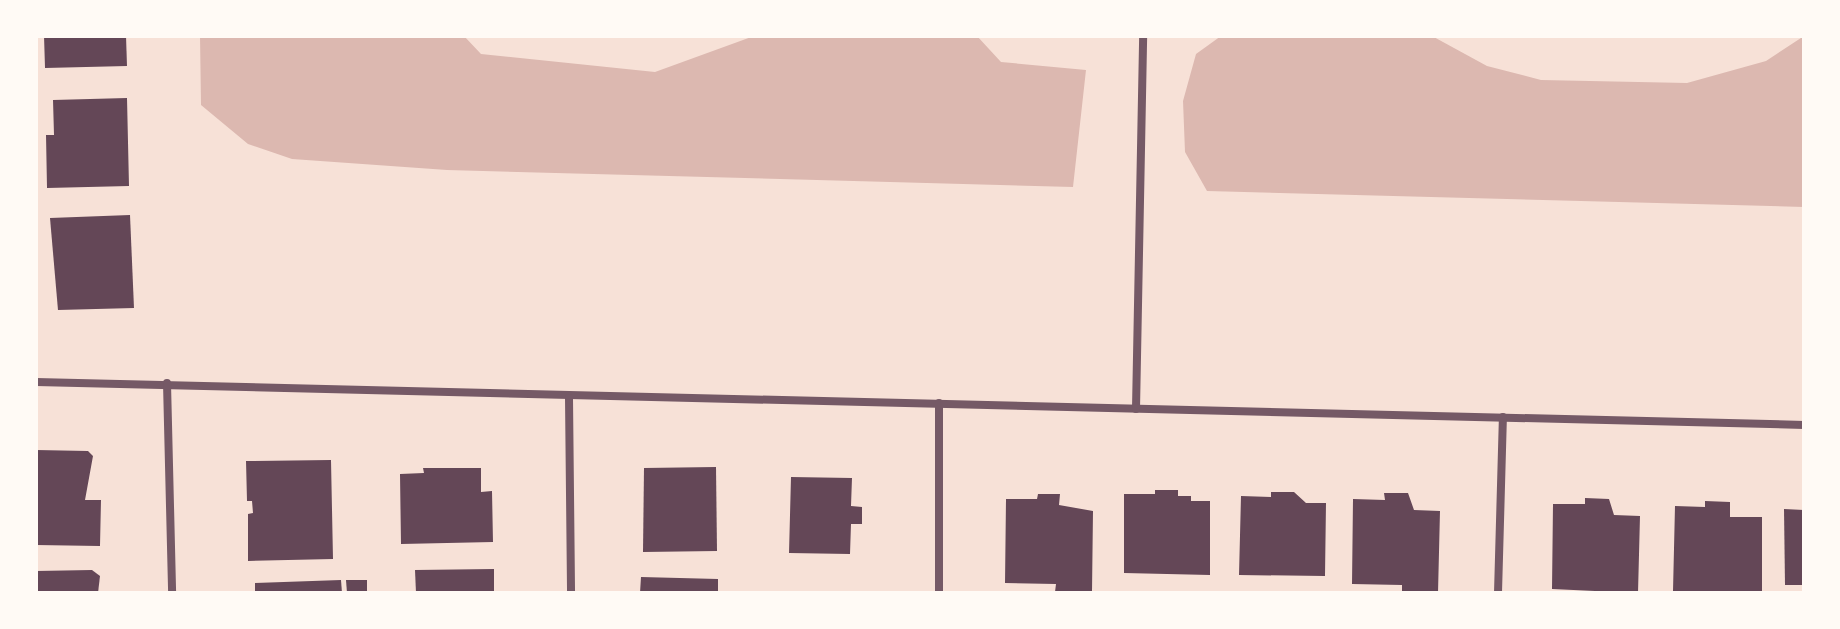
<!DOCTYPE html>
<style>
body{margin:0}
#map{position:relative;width:1840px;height:629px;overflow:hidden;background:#f7e1d7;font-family:"Playfair Display",serif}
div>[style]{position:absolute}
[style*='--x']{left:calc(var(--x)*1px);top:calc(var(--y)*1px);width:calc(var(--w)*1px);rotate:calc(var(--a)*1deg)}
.water>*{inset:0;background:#dcb8b0}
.building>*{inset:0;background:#644757}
.minor>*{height:8px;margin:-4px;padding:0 4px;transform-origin:4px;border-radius:4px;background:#755966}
span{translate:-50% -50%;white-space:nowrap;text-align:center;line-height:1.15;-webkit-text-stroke:8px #fffaf5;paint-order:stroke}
.frame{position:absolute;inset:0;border:38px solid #fffaf5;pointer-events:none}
</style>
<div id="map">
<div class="water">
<i style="clip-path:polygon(200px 36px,464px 36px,481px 54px,655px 72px,754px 36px,977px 36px,1001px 62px,1086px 70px,1073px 187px,447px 170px,292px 159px,248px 144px,201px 105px)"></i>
<i style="clip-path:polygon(1221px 36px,1432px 36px,1487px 66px,1541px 80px,1687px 83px,1766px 61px,1804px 36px,1804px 207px,1207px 191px,1185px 152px,1183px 101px,1196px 54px)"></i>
</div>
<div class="building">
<i style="clip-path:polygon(44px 36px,126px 36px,127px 66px,45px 68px)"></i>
<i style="clip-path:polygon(127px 98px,129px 186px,47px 188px,46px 135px,54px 135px,53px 100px)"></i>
<i style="clip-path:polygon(130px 215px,134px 308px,58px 310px,50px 218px)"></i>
<i style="clip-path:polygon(36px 450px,88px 451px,93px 456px,85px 500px,101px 500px,100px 546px,36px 545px)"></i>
<i style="clip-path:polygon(331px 460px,333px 559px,248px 561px,248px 514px,253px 513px,252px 501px,247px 501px,246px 461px)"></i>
<i style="clip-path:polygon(716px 467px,717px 551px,643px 552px,644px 468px)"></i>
<i style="clip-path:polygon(423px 468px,481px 468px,481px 492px,492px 491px,493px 542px,401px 544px,400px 474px,424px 473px)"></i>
<i style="clip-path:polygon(791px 477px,852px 478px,851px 506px,862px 507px,862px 524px,851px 524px,850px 554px,789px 553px)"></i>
<i style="clip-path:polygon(1155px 490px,1178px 490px,1178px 496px,1191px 496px,1191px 501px,1210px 501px,1210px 575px,1124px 573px,1124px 494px,1155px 494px)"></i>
<i style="clip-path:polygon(1271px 492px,1294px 492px,1306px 503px,1326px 503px,1325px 576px,1239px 575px,1241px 496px,1271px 497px)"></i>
<i style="clip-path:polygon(1384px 493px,1408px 493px,1414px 510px,1440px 511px,1438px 593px,1402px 592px,1402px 585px,1352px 584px,1353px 499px,1385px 500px)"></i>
<i style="clip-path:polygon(1038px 494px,1060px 494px,1059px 505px,1093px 511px,1092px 592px,1055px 592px,1056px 584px,1005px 583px,1006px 499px,1037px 499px)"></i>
<i style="clip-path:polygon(1585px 498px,1609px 499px,1614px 515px,1640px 516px,1638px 593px,1552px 589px,1553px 504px,1585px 504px)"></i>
<i style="clip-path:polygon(1705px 501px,1730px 502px,1730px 517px,1762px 517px,1762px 593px,1673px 591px,1675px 506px,1705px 507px)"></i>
<i style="clip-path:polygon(1784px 509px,1804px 510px,1804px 585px,1785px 585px)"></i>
<i style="clip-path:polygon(494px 569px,494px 593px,416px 593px,415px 570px)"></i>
<i style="clip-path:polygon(92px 570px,100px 576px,98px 593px,36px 593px,36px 571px)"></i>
<i style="clip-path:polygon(641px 577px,718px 579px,718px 593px,640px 593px)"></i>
<i style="clip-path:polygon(341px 580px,342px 593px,255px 593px,255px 583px)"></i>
<i style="clip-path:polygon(346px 580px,367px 580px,367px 593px,347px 593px)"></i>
</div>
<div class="minor">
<i style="--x:36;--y:382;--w:1769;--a:1.39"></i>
<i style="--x:167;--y:383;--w:210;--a:88.6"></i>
<i style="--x:569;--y:398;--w:195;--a:89.4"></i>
<i style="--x:1136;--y:409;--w:373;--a:-88.9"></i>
<i style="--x:939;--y:593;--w:190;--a:-90"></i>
<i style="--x:1498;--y:593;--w:176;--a:-88.4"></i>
</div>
<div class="frame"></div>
</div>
